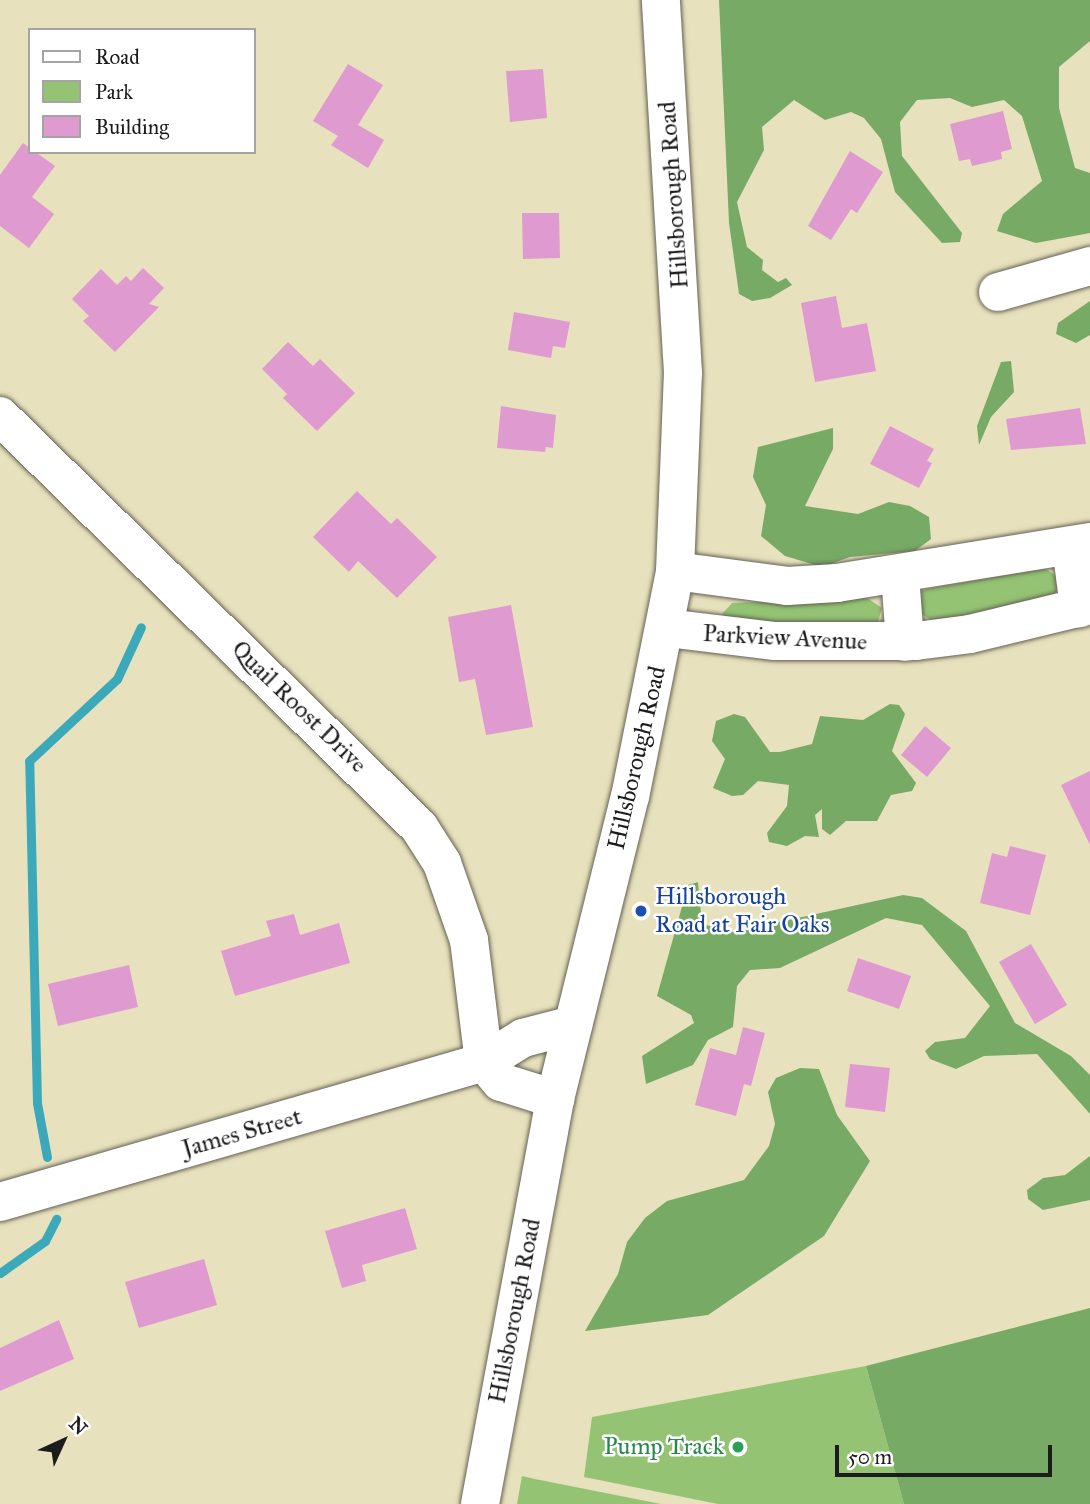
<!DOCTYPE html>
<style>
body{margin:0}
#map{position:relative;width:1090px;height:1504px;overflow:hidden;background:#e8e1bd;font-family:"IM FELL Great Primer",serif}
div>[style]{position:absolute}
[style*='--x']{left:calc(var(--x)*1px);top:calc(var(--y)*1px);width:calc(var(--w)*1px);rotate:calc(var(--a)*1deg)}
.green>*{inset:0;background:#94c473}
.forest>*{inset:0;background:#77aa65}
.stream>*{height:9px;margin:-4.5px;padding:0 4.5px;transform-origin:4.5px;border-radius:4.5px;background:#3ba9ba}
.building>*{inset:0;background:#df9acf}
.roads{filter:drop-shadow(0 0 2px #636154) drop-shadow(0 0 2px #636154)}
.minor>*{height:38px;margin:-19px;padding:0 19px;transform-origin:19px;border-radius:19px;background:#fff}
.major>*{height:38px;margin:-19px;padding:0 19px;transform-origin:19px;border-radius:19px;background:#fff}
.dots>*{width:19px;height:19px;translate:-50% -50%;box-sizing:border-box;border:4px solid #fff;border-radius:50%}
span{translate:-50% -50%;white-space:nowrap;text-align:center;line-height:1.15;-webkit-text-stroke:5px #fff;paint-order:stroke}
.street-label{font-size:24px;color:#1c1c1c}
.transit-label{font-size:24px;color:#164399}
.left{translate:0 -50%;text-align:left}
.leisure-label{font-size:24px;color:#27864d}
.right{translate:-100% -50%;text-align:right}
.legend{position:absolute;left:28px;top:28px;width:228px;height:126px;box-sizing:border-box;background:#fff;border:2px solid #a4a4a4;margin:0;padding:9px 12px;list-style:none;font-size:21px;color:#1c1c1c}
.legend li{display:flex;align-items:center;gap:14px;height:35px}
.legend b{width:35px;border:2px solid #a4a4a4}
.north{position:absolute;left:28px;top:1406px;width:70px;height:70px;-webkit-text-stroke:5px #fff;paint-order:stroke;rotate:45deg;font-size:19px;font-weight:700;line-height:28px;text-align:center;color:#1c1c1c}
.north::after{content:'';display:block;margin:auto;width:24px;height:32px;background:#1c1c1c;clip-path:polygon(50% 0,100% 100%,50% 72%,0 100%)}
.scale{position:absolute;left:835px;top:1445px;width:217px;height:32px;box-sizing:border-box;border:4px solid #1c1c1c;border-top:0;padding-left:9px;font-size:21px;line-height:24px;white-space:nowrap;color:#1c1c1c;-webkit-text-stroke:5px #fff;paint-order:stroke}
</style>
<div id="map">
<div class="green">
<i style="clip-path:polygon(1044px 568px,1057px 576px,1058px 588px,1053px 597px,936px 623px,918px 612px,918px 593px,927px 589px)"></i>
<i style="clip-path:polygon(867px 598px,882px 608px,877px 625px,725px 621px,722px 614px,732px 603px)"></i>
<i style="clip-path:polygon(866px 1366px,904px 1504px,718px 1504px,584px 1477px,592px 1417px)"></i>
<i style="clip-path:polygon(522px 1476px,535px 1479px,661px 1504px,517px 1504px)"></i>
</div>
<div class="forest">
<i style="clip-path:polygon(719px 0,1090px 0,1090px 41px,1059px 67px,1059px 108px,1075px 168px,1090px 173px,1090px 233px,1036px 243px,997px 231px,1003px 214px,1042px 181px,1022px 116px,1004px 100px,972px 107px,950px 98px,917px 100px,900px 122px,902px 156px,962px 233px,960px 242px,942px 243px,895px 192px,881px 139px,864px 118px,851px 112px,825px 120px,794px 100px,762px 127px,764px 150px,737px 202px,747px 247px,763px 260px,762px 270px,778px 282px,786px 278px,792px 285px,770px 298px,752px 301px,739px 294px,729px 223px)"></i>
<i style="clip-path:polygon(1090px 301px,1090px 335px,1076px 343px,1056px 334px,1058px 323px)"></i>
<i style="clip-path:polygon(1011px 361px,1014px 392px,991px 417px,979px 445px,977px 426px,1001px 362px)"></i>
<i style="clip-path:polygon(833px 428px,833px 449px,805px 506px,858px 514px,889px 502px,910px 506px,929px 517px,931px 539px,915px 551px,850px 557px,822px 567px,785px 556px,761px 536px,766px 505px,753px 477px,758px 447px)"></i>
<i style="clip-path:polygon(890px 704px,899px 705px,905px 714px,892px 751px,916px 783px,912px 791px,891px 795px,877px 821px,846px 821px,830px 835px,822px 829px,822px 809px,815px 815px,819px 837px,805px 836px,787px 846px,769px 842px,767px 833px,787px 806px,789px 785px,758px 781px,743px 795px,732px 796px,713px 788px,725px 759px,712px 741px,716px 721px,734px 714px,745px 717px,770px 752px,780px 752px,812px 744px,820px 716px,863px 720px)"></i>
<i style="clip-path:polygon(698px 882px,702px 924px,733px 932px,903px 895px,922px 898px,966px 931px,1015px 1023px,1071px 1056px,1090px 1075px,1090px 1114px,1037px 1054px,984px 1056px,956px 1069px,930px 1059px,925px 1051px,935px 1042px,965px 1038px,990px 1006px,922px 925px,886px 918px,780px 968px,750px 970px,737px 986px,733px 1027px,708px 1040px,693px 1065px,646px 1084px,642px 1056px,694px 1023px,691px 1015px,657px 996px,688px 885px)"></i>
<i style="clip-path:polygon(800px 1068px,819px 1069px,837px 1115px,870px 1161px,824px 1236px,708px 1315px,585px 1331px,618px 1274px,627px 1242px,645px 1218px,667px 1201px,744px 1180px,769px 1146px,775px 1124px,768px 1092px,776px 1078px)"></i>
<i style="clip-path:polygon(1090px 1156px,1090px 1200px,1043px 1210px,1028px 1199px,1027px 1190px,1043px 1178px,1065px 1175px)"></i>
<i style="clip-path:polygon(1090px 1308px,1090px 1504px,904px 1504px,866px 1366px)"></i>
</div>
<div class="stream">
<i style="--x:47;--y:1157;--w:55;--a:-100.5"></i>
<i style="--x:37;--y:1103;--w:342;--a:-91.3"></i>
<i style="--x:29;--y:761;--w:120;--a:-43"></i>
<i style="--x:117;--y:679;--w:57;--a:-65.2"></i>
<i style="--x:0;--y:1273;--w:55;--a:-35.4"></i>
<i style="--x:45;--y:1241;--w:25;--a:-63"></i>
</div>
<div class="building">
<i style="clip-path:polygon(348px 64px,383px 85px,358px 125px,384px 140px,368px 168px,331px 145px,338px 136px,313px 121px)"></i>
<i style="clip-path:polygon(543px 69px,547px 118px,510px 122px,506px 71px)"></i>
<i style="clip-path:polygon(1003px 111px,1012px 149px,1001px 152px,1002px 159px,972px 166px,970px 159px,959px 161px,950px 124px)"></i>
<i style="clip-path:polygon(23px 143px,55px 166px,32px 197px,54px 214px,29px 248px,0 226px,0 175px)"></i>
<i style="clip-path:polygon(850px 151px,883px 172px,857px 213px,851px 209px,831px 240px,808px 226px)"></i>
<i style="clip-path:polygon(522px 213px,559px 213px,560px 258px,523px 259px)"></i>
<i style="clip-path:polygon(143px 268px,164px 288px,149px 304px,159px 307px,115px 352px,83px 321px,89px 316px,72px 299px,101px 269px,117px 285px,126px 276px,131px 281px)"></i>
<i style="clip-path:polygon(836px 296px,842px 328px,867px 323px,876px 371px,815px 382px,801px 303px)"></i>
<i style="clip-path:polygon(514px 312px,570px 322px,565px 348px,553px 346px,551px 358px,508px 350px)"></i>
<i style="clip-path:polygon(288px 342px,313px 366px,320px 359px,355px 393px,317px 431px,283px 398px,287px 394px,262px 369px)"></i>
<i style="clip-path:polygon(501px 406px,556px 415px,553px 448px,546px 447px,545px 452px,497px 448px)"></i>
<i style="clip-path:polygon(1080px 408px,1086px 444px,1011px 450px,1006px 419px)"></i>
<i style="clip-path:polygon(890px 426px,934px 449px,927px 461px,932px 463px,919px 488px,870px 464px)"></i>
<i style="clip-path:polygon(357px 491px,391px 524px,397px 518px,437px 557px,397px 598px,358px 561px,349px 572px,313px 537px)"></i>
<i style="clip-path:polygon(511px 605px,533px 727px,486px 735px,475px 679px,459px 682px,448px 617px)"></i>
<i style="clip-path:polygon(925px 726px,951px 748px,927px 777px,901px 755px)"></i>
<i style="clip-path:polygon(1090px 771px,1090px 845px,1061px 785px)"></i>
<i style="clip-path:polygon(1010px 846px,1046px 855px,1030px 915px,980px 903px,992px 853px,1007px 857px)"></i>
<i style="clip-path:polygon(294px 914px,300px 935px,339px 923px,350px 963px,235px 996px,221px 951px,271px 936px,266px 921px)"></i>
<i style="clip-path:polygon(1031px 944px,1067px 1005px,1035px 1024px,999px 962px)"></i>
<i style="clip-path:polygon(858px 958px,911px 976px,899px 1009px,847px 991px)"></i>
<i style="clip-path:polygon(129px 965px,138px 1007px,58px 1026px,48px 984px)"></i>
<i style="clip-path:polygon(743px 1027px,765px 1033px,751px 1086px,744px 1084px,736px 1116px,695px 1105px,710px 1048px,736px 1055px)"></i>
<i style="clip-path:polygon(850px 1064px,890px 1068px,885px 1112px,845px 1107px)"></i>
<i style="clip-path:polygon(405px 1208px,417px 1249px,362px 1265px,366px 1281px,342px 1288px,325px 1231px)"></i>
<i style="clip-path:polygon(204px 1259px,217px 1305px,139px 1328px,125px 1282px)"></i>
<i style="clip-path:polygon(59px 1320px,74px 1359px,0 1391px,0 1348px)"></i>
</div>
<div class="roads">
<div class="minor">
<i style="--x:998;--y:292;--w:96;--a:-15.8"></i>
<i style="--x:0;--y:416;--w:587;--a:44.45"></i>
<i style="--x:419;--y:827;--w:43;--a:57.4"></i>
<i style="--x:442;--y:863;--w:82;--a:70.7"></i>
<i style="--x:469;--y:940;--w:123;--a:83"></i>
<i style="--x:484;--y:1062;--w:26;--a:50"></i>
<i style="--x:501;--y:1082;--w:57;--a:17.5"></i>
<i style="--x:1071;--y:546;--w:63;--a:82.6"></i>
<i style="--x:675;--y:571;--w:113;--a:7.6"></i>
<i style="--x:787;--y:586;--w:50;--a:-3.4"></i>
<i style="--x:837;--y:583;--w:256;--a:-9.2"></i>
<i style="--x:900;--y:575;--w:67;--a:85.7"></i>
<i style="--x:667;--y:628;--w:109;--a:6.9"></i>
<i style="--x:775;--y:641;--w:141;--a:0"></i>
<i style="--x:916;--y:641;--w:54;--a:-7.4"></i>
<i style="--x:970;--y:634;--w:123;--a:-13.6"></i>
<i style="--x:0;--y:1202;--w:504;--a:-16.13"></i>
<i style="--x:484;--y:1062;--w:46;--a:-31.6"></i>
<i style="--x:523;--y:1038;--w:52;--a:-14.6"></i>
</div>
<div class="major">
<i style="--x:480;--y:1504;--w:412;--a:-79.5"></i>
<i style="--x:555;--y:1099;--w:311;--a:-76.1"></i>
<i style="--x:630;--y:797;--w:230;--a:-78.7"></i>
<i style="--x:675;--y:571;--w:198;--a:-87.7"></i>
<i style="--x:683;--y:373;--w:374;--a:-93.4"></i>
</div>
</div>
<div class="dots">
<i style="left:641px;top:911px;background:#1a4fb4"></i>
<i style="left:738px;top:1447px;background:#2e9e5b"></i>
</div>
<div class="street-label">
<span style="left:674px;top:195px;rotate:-94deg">Hillsborough Road</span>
<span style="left:785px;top:638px;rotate:3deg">Parkview Avenue</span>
<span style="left:299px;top:707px;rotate:44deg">Quail Roost Drive</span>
<span style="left:637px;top:758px;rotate:-77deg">Hillsborough Road</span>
<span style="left:242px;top:1133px;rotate:-16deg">James Street</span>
<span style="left:515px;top:1311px;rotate:-79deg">Hillsborough Road</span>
</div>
<div class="transit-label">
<span class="left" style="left:655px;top:911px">Hillsborough<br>Road at Fair Oaks</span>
</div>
<div class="leisure-label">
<span class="right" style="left:724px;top:1447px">Pump Track</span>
</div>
<ul class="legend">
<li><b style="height:9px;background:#fff"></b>Road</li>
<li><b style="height:19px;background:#94c473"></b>Park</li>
<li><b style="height:19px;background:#df9acf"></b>Building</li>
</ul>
<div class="north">N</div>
<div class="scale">50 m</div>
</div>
